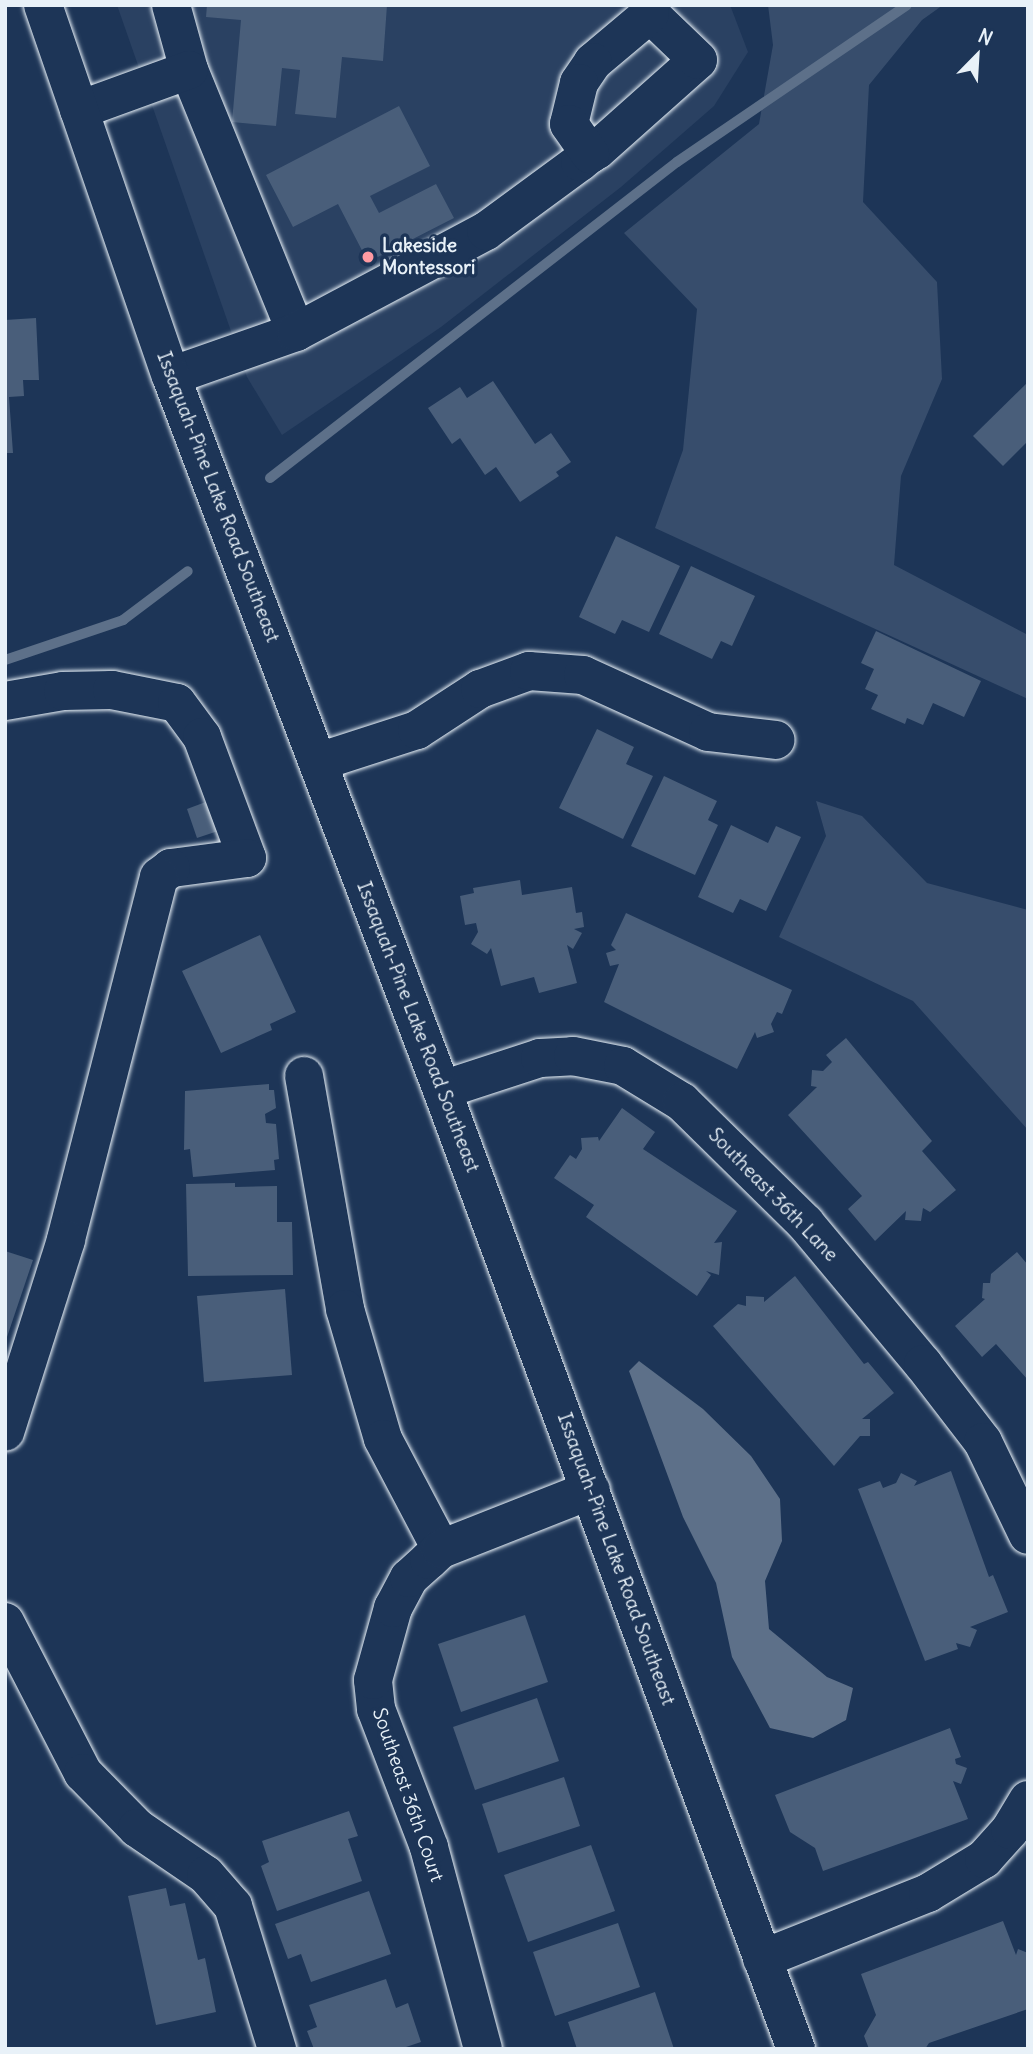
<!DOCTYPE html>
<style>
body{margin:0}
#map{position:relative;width:1033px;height:2054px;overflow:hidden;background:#1d3557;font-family:Delius,sans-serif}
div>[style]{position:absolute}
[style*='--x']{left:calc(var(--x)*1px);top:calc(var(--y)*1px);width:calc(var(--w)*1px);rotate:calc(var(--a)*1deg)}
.built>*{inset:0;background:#2a4162}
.green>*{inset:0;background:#374d6c}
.water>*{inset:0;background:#5d7089}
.stream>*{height:10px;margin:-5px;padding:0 5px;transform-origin:5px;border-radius:5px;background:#5d7089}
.building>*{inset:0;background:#495e7a}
.roads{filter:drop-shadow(0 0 2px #e8f1f8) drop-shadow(0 0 2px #e8f1f8)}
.minor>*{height:38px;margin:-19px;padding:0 19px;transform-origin:19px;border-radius:19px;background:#1d3557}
.major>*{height:38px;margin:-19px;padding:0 19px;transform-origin:19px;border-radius:19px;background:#1d3557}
.dots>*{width:19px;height:19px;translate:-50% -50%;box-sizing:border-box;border:4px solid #1d3557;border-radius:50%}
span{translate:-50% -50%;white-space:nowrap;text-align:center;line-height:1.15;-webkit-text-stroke:7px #1d3557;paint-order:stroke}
.poi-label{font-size:19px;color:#e8f1f8;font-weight:700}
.left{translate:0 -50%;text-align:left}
.street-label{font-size:19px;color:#e8f1f8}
.frame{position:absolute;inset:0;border:7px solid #e8f1f8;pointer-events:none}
.north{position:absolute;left:942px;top:21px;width:70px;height:70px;-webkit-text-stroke:5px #1d3557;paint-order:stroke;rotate:24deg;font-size:19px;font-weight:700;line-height:28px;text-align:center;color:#e8f1f8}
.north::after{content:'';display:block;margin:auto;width:24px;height:32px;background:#e8f1f8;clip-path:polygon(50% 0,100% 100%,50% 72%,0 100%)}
</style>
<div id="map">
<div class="built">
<i style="clip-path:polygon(117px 5px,730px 5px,748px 52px,714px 106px,621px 187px,441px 327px,282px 435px,247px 377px)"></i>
</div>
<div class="green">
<i style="clip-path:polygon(768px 5px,943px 5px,922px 20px,869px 85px,863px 202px,937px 282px,942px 379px,901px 476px,894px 565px,1028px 635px,1028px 699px,655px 528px,683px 450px,697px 309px,624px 233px,759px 124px,773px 45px)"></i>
<i style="clip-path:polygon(816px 801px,862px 816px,927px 883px,1028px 910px,1028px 1130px,913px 1001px,779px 937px,826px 836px)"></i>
</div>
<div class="water">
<i style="clip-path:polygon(639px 1361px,703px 1409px,751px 1456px,780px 1499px,782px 1541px,765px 1581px,769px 1629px,827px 1677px,853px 1688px,846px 1720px,813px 1738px,770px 1728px,732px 1657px,716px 1583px,683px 1517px,629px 1371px)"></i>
</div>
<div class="stream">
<i style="--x:270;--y:478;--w:515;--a:-37.83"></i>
<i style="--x:677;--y:162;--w:278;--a:-34.3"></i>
<i style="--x:5;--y:660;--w:125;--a:-18.7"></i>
<i style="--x:123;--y:620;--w:81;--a:-37"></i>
</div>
<div class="building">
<i style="clip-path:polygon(207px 5px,387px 5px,383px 61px,342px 57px,336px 118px,295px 114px,300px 70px,282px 68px,276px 126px,232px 122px,241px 20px,206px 17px)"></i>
<i style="clip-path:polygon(399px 106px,430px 166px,370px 196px,379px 213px,436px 184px,454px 218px,368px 262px,338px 204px,293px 227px,266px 175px)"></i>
<i style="clip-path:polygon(36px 318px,39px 380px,23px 380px,24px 396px,9px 397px,13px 453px,5px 453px,5px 320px)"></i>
<i style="clip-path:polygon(493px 381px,535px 444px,551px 433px,571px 462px,556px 472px,559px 476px,520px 502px,496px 467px,485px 475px,460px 438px,452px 444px,428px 408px,460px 387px,467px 398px)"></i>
<i style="clip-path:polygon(1028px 382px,1028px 441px,1003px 466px,973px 436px)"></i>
<i style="clip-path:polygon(616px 536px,680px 566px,649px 632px,622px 620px,615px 634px,579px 617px)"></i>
<i style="clip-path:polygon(691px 566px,755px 596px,732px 646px,721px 641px,712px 659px,659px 634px)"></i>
<i style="clip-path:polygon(876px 631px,981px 681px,964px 717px,933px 703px,923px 725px,907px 718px,905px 724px,871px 709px,878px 695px,865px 689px,874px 669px,861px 663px)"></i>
<i style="clip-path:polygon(597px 729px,634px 747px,626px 764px,653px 776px,623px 839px,559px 808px)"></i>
<i style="clip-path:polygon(664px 776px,717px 801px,708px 820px,718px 825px,695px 875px,631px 846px)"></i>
<i style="clip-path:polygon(211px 800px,221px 830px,197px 838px,187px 809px)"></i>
<i style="clip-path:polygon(731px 825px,768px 843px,776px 826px,801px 837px,766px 911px,740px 899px,733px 913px,698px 897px)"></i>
<i style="clip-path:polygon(520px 880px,522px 895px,572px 887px,576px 913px,582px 912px,584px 927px,574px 929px,582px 933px,573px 949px,567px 945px,577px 983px,539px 993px,534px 977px,501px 986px,491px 948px,487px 954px,471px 944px,478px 932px,476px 923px,465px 925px,460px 896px,474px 893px,473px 888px)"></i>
<i style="clip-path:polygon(626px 913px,792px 990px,782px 1014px,777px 1012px,771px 1024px,774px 1032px,757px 1038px,755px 1032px,737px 1069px,604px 1002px,619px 964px,610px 966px,606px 953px,616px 950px,611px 945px)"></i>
<i style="clip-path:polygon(260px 935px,296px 1012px,270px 1024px,272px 1030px,221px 1053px,182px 971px)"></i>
<i style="clip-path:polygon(846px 1038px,932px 1141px,922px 1151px,956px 1190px,930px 1212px,923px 1208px,921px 1221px,905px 1220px,906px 1211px,875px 1241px,848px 1209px,862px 1196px,788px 1115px,817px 1087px,811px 1086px,812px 1070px,823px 1071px,832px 1062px,826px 1055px)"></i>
<i style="clip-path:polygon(269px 1084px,269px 1090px,274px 1090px,276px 1108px,265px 1114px,266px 1123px,276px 1124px,279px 1159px,274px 1160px,275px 1170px,193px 1177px,190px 1149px,184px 1150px,185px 1091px)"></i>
<i style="clip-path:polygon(622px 1108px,655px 1132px,643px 1149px,737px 1211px,714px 1243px,722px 1242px,719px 1275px,706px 1271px,711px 1275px,697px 1296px,586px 1217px,594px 1205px,554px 1178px,570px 1155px,576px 1159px,582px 1149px,581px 1138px,598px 1137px,599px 1141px)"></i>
<i style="clip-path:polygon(235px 1183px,235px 1187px,277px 1186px,277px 1222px,292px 1222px,293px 1275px,188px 1276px,186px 1184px)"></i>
<i style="clip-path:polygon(5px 1251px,33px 1260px,6px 1340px,5px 1340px)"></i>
<i style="clip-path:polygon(1017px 1252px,1028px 1265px,1028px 1380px,996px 1344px,982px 1357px,955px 1326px,985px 1299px,982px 1298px,983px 1283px,990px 1283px,991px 1274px)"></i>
<i style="clip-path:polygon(795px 1276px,864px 1364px,868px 1362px,894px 1393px,862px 1419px,870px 1419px,870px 1436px,860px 1436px,834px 1466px,713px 1326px,738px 1304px,746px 1306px,746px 1296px,764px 1297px,764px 1302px)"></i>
<i style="clip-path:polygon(285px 1289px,292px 1375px,204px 1382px,197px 1296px)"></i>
<i style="clip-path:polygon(951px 1471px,989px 1577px,993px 1575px,1008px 1612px,970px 1627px,977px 1630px,970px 1647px,956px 1643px,958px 1649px,925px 1661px,858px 1489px,880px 1481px,883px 1488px,896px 1483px,901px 1473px,917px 1481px,914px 1486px)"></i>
<i style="clip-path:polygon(525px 1615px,548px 1682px,461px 1712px,438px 1644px)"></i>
<i style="clip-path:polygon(537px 1698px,559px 1761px,475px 1790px,453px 1727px)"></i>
<i style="clip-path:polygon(950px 1728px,961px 1757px,955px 1759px,956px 1764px,967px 1768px,961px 1784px,953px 1781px,968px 1819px,823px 1871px,815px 1848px,790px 1832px,775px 1795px)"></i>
<i style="clip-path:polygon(564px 1777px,580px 1826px,498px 1853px,482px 1804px)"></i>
<i style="clip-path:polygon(349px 1811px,358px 1836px,348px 1839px,362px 1881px,277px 1911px,261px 1866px,269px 1862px,262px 1841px)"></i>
<i style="clip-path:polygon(591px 1845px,615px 1911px,528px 1942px,504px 1875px)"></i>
<i style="clip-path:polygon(166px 1888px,170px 1906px,185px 1903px,198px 1960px,205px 1958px,216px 2012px,156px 2025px,128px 1896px)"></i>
<i style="clip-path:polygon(369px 1891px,391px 1954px,311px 1982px,301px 1954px,288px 1959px,275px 1924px)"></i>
<i style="clip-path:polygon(1003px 1921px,1016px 1955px,1018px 1949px,1028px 1953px,1028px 2009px,929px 2043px,925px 2049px,869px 2049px,864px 2036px,876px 2015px,861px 1974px)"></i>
<i style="clip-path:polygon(618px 1923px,640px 1987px,555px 2016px,533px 1952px)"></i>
<i style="clip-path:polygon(386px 1979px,396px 2008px,408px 2003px,421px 2042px,400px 2049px,314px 2049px,307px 2031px,317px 2027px,309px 2005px)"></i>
<i style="clip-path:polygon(655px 1992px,674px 2049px,577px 2049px,568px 2022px)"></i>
</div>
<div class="roads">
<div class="minor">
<i style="--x:171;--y:5;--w:67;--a:74.5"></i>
<i style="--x:189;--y:70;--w:283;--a:67.8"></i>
<i style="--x:79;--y:110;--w:117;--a:-20"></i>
<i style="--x:171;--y:376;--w:133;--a:-19.4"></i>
<i style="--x:296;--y:332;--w:215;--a:-28"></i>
<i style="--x:486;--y:231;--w:117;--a:-36.3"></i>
<i style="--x:580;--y:162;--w:13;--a:-39"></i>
<i style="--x:590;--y:154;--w:8;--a:-30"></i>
<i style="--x:597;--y:150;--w:135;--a:-41.7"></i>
<i style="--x:698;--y:60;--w:66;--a:-136.2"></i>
<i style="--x:650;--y:14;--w:75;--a:139.9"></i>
<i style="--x:593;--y:62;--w:25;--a:124"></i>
<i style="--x:579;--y:83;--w:42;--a:103.7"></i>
<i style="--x:569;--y:124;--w:37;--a:55"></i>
<i style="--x:5;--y:701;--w:59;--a:-9.8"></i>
<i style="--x:63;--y:691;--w:49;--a:-1.2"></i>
<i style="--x:112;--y:690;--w:66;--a:11.3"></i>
<i style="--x:177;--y:703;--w:42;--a:53.7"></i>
<i style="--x:202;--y:737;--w:129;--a:69.6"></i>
<i style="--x:247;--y:858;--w:77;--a:172.5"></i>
<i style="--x:171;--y:868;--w:15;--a:143"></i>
<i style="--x:159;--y:877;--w:375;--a:104.4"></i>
<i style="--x:66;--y:1240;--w:201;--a:107.6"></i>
<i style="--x:318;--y:762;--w:104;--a:-17.9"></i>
<i style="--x:417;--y:730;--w:75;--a:-33.1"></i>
<i style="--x:480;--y:689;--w:52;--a:-20.2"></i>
<i style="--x:529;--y:671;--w:54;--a:4.2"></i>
<i style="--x:583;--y:675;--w:137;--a:24.5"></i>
<i style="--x:708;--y:732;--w:68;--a:6.7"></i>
<i style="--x:304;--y:1076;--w:237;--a:80"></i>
<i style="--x:345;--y:1309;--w:135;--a:73.7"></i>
<i style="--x:383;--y:1439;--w:124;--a:62.2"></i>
<i style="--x:442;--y:1090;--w:103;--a:-18.1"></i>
<i style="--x:540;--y:1058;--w:33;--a:-3"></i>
<i style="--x:573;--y:1056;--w:51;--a:11.3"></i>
<i style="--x:623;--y:1066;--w:69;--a:31.4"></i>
<i style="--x:682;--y:1102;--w:173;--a:44.5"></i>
<i style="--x:805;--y:1223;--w:184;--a:50.1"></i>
<i style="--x:923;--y:1364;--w:98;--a:52.4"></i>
<i style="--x:983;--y:1442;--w:103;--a:64.2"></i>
<i style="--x:5;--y:1622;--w:170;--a:62.7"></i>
<i style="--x:83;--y:1773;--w:77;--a:45.5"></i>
<i style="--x:137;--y:1828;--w:83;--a:34.3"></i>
<i style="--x:206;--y:1875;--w:41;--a:48.9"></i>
<i style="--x:233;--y:1906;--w:150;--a:72.9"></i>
<i style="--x:762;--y:1959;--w:179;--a:-21.7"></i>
<i style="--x:928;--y:1893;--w:66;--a:-31.3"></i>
<i style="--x:984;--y:1859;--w:39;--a:-48"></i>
<i style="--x:1010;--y:1830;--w:35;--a:-59"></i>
<i style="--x:483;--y:2049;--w:209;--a:-105"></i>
<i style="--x:429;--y:1847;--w:148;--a:-111"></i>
<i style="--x:376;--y:1709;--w:29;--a:-96"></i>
<i style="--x:373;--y:1680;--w:75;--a:-74.5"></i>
<i style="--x:393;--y:1608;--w:34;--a:-62"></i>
<i style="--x:409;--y:1578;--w:27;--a:-42"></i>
<i style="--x:429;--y:1560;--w:16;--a:-43"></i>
<i style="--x:441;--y:1549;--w:161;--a:-21.5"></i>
</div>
<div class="major">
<i style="--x:43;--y:5;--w:392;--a:71"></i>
<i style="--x:171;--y:376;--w:764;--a:69.22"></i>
<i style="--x:442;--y:1090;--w:1022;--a:69.74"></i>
</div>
</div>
<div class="dots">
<i style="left:368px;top:257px;background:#ff9aa2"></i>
</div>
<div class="poi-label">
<span class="left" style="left:382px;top:257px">Lakeside<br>Montessori</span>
</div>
<div class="street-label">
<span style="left:218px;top:497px;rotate:69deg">Issaquah-Pine Lake Road Southeast</span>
<span style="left:418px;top:1027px;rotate:69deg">Issaquah-Pine Lake Road Southeast</span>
<span style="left:773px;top:1195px;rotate:46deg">Southeast 36th Lane</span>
<span style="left:616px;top:1559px;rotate:70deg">Issaquah-Pine Lake Road Southeast</span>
<span style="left:408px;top:1795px;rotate:71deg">Southeast 36th Court</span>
</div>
<div class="frame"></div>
<div class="north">N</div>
</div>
